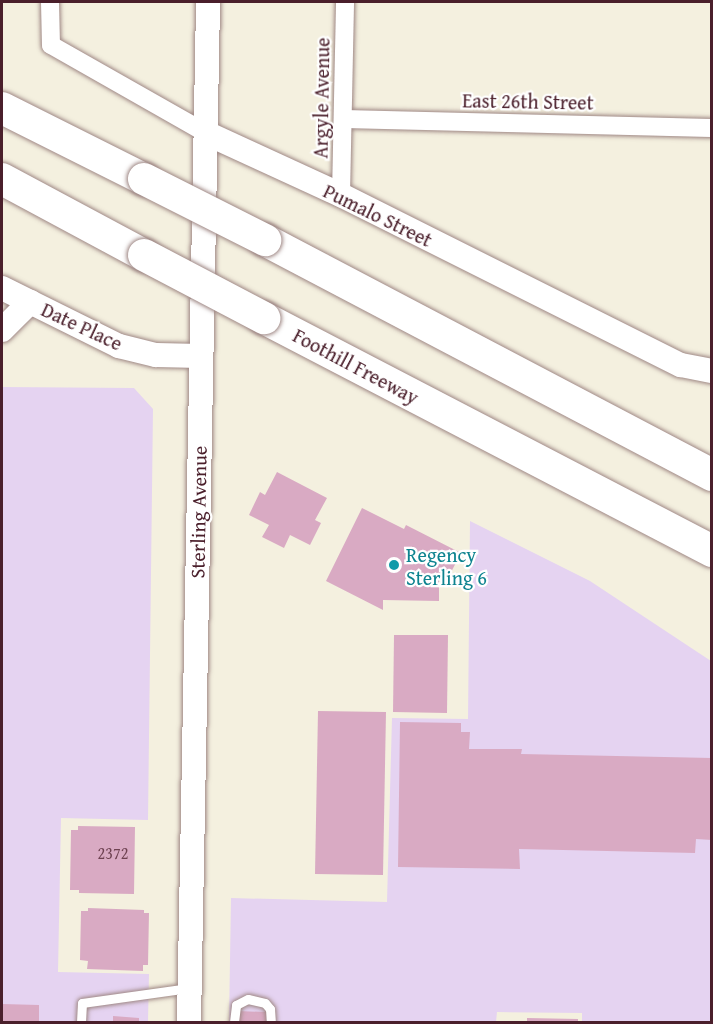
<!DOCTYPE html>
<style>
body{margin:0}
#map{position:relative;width:713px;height:1024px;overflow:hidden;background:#f4f0df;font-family:"Gentium Book Plus",serif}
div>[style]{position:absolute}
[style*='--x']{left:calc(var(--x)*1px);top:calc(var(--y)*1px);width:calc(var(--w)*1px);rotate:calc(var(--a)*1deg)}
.built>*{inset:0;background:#e5d3f1}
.building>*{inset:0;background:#d9aac3}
.roads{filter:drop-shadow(0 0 2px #9f8885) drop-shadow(0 0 2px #9f8885)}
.lane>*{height:9px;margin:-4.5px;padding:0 4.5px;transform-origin:4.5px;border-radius:4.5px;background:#fff}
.street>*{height:18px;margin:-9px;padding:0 9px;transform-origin:9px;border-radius:9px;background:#fff}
.secondary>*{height:24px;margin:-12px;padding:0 12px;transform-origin:12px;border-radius:12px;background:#fff}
.highway>*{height:32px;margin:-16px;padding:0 16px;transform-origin:16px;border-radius:16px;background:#fff}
.bridges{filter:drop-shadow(0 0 2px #9f8885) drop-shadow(0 0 2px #9f8885)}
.highway-bridge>*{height:32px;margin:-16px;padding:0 16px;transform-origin:16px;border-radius:16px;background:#fff}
.dots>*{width:16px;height:16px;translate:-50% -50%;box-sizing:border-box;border:3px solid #fff;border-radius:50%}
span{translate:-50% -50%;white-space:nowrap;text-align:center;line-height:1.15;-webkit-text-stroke:4.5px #fff;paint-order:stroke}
.number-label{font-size:16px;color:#6e4251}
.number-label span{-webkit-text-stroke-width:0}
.street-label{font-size:20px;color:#4a1f2b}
.culture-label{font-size:20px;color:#0d838f}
.left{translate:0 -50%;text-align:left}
.frame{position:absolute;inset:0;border:3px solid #4a1f2b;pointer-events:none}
</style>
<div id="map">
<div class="built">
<i style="clip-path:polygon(2px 387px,134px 388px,153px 409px,148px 820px,61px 818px,58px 972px,149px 974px,148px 1022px,2px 1022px)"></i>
<i style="clip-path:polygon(470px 521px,590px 581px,711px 661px,711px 1022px,582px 1022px,582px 1013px,497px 1012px,496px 1022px,229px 1022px,231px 898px,387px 902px,392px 718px,468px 719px)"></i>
</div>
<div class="building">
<i style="clip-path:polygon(277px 472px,327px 498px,315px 520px,321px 523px,310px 545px,290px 535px,284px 548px,262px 537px,269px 525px,249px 515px,260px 492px,265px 495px)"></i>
<i style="clip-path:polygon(362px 508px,404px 529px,406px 525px,461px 553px,448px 578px,439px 578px,439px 601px,383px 600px,383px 610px,326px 581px)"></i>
<i style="clip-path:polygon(394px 635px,448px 635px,447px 713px,393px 712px)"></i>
<i style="clip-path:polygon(318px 711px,386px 712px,383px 875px,315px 874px)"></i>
<i style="clip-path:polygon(400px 722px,461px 723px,461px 732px,470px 732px,469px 749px,522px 749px,521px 754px,712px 758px,712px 840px,696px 839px,695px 853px,519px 849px,520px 869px,398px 867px)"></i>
<i style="clip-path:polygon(78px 826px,135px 827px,134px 894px,79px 893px,79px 890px,70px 890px,71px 830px,78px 830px)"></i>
<i style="clip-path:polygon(88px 908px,144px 910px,144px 913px,149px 913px,148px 965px,143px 965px,143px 971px,87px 969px,88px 961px,80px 960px,81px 911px,88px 911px)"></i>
<i style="clip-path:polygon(2px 1004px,39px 1005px,39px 1022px,2px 1022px)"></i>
<i style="clip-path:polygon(237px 1011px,266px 1012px,266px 1022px,237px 1022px)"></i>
<i style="clip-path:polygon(113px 1016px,139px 1018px,139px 1022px,113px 1022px)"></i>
<i style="clip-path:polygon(527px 1018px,578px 1019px,578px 1022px,527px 1022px)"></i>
</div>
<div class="roads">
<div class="lane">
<i style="--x:81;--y:1022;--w:19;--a:-87"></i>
<i style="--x:82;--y:1003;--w:108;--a:-8"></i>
<i style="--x:234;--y:1022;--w:17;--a:-83"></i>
<i style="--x:236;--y:1005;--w:13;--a:-27"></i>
<i style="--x:248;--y:999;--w:17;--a:13"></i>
<i style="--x:265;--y:1003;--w:8;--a:50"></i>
<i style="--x:270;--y:1009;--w:13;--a:86"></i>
</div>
<div class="street">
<i style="--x:50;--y:2;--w:43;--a:88.7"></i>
<i style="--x:51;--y:45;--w:178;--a:29.6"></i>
<i style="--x:343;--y:119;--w:369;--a:1.4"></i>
<i style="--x:341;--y:195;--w:193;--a:-88.8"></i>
</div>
<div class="secondary">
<i style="--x:206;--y:133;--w:149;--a:24.7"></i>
<i style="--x:341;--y:195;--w:380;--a:26.6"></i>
<i style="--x:681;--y:365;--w:32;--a:11"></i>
<i style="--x:2;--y:288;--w:131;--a:26.4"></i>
<i style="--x:119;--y:346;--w:38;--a:14"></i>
<i style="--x:156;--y:355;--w:45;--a:1.3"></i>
<i style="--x:2;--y:330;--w:40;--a:-45"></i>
<i style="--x:189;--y:1022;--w:1020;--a:-88.93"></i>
</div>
<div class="highway">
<i style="--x:2;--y:108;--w:159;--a:26.6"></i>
<i style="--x:2;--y:179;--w:161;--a:28.2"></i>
<i style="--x:265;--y:240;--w:505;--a:27.73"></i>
<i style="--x:264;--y:318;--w:505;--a:27.48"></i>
</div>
</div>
<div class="bridges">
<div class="highway-bridge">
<i style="--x:144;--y:179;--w:136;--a:26.8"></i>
<i style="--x:144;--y:255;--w:136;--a:27.7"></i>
</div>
</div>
<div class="dots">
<i style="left:394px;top:565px;background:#0f9aa8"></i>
</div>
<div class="number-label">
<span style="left:113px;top:853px">2372</span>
</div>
<div class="street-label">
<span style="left:321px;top:98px;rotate:-89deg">Argyle Avenue</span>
<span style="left:528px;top:101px;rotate:1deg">East 26th Street</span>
<span style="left:378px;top:215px;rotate:26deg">Pumalo Street</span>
<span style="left:82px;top:326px;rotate:25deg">Date Place</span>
<span style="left:356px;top:366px;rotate:28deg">Foothill Freeway</span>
<span style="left:198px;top:512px;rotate:-89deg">Sterling Avenue</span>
</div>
<div class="culture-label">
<span class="left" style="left:406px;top:566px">Regency<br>Sterling 6</span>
</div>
<div class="frame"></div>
</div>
